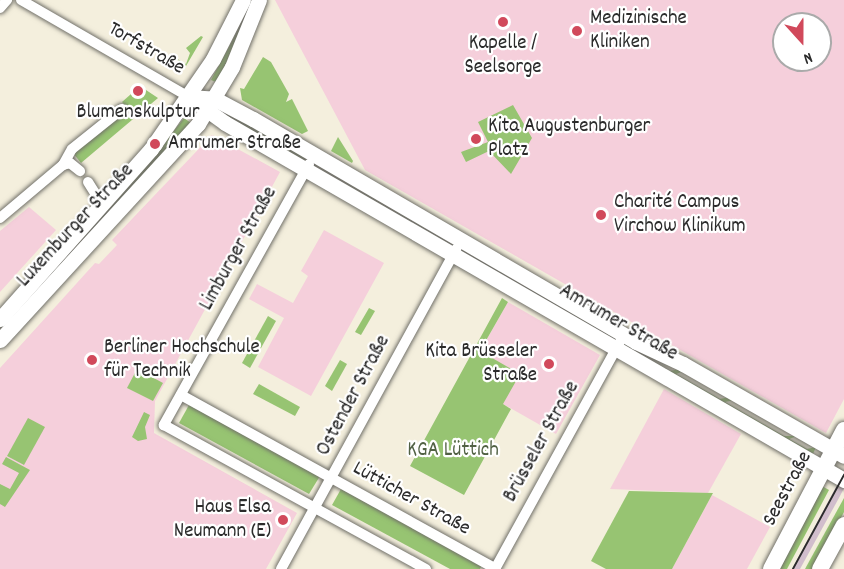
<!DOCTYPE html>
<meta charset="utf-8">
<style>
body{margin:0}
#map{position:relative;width:844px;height:569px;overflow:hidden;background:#f4efdd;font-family:Dekko,sans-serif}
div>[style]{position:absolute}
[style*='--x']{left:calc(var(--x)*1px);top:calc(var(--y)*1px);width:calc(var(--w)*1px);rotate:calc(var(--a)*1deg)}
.built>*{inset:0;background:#f5cfdb}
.industrial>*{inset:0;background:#d1bdcc}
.green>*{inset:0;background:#97c472}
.roads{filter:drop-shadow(0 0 2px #717069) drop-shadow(0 0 2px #717069)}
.minor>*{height:10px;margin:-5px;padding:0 5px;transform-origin:5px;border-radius:5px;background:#fff}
.secondary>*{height:15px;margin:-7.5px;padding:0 7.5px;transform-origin:7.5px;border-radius:7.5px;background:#fff}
.primary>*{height:16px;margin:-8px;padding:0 8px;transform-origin:8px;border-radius:8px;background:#fff}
.tram>*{height:1.5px;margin:-0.75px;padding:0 0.75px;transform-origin:0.75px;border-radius:0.75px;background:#2b2b2b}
.dots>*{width:16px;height:16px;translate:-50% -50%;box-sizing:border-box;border:3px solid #fff;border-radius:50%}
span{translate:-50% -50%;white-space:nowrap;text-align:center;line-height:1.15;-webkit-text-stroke:4.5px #fff;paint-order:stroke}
.poi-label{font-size:21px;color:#2b2b2b}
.left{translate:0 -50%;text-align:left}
.right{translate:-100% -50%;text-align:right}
.street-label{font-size:21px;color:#2b2b2b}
.park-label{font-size:21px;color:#516144}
.north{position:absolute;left:772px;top:12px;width:60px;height:60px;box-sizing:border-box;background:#fff;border:2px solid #aaa;border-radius:50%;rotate:159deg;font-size:16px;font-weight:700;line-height:24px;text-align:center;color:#2b2b2b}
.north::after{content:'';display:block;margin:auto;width:21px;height:27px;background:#d1495b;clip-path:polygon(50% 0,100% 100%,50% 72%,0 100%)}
</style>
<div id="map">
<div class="built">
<i style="clip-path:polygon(evenodd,275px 0,844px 0,844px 399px,826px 433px,365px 170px,275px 0,784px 24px,820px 24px,820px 60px,784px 60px,784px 24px)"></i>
<i style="clip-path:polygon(212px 135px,280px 172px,155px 401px,154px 433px,297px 513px,266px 569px,0 569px,0 368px,95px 263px,99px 264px,117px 245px,112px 240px)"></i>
<i style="clip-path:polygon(29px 207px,56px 230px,0 292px,0 231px)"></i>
<i style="clip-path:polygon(324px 230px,384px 263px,311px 396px,258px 367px,284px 318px,249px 299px,257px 284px,293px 303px,308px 276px,301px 271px)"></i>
<i style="clip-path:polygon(508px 302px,600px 355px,556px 434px,503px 404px,480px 351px)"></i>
<i style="clip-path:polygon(664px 389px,741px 434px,708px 493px,610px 489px)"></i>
<i style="clip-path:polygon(712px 495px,770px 527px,747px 569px,672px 569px)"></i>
</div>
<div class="industrial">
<i style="clip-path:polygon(837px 485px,844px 488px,840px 496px,800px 569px,792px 569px)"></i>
</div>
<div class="green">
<i style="clip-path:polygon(243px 21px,218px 83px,211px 80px)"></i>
<i style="clip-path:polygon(201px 36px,203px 37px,186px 66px,174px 57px,186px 64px,190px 53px,186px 48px)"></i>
<i style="clip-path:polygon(263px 57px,271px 62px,289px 94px,286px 102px,292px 99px,308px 131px,302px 134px,242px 100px,240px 88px,244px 89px)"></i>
<i style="clip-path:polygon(140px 86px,158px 98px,81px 163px,73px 153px,108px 122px,134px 116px,122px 102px)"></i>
<i style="clip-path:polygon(513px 105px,532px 138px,511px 174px,489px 151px,466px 162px,461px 152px,488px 142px,478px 122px)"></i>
<i style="clip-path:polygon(229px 113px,306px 157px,302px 163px,225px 120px)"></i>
<i style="clip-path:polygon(184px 118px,191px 123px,11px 319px,146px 166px)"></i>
<i style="clip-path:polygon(338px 137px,353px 161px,352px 163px,331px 151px)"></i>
<i style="clip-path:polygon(502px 298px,508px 302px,480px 351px,520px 374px,503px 404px,511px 409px,464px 495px,410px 466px)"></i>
<i style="clip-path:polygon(369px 308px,375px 311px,361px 335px,355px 332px)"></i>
<i style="clip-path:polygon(268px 316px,276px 321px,250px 368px,242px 363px)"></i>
<i style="clip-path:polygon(634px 343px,642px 347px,634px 351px,670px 371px,679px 369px,684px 371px,676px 374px,720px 399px,729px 397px,734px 400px,725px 402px,784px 436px,797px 436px,789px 439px,807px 449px,816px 447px,812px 456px,629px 351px)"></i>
<i style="clip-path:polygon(340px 360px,347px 364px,332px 391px,325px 386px)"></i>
<i style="clip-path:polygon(137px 369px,163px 383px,153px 401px,127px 388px)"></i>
<i style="clip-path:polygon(259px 384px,300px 407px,295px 416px,253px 394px)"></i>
<i style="clip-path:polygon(189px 405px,320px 476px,309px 494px,179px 423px)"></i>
<i style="clip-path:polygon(144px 412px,150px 415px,145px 427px,147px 439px,138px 441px,132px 437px)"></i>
<i style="clip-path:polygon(28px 418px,45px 427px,24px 465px,7px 456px)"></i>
<i style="clip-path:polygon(6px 457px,30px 470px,5px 507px,0 504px,0 484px,10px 489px,19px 473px,2px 464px)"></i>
<i style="clip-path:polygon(822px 486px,829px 490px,787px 569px,777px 569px)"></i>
<i style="clip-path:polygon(341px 489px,482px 565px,480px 569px,450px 569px,332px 505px)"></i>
<i style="clip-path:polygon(629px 491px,713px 493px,672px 569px,606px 569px,591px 561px)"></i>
<i style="clip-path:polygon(844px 498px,844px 512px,814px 569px,805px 569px)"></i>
</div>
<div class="roads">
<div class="minor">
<i style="--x:21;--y:0;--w:194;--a:30"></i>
<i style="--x:0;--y:8;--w:11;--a:-49"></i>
<i style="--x:309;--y:164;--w:299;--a:119.1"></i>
<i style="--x:164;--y:425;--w:299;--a:28.8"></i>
<i style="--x:63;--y:165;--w:7;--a:-16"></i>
<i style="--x:70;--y:163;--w:13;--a:39"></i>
<i style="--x:88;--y:182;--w:25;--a:58"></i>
<i style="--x:0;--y:218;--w:82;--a:-40.1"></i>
<i style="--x:63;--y:165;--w:18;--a:-61"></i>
<i style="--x:72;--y:149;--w:64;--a:-38.7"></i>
<i style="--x:181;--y:395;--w:359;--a:28.9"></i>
<i style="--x:281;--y:569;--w:365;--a:-61.3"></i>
<i style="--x:495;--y:569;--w:258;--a:-61.2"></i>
</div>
<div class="secondary">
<i style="--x:189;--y:97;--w:44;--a:35.8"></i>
<i style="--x:225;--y:123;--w:715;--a:29.97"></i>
<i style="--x:189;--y:97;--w:26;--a:4"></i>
<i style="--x:215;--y:99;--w:43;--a:27.8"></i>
<i style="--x:253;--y:119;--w:443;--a:30.2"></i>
<i style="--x:636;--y:342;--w:52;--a:25.1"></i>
<i style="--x:683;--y:364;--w:185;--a:29.7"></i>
<i style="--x:0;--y:319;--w:227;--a:-48.4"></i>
<i style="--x:151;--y:149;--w:109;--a:-55.4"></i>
<i style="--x:213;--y:59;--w:66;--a:-63"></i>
<i style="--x:0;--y:340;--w:293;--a:-47.5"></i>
<i style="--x:198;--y:124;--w:66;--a:-59.2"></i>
<i style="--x:232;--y:67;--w:72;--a:-68.1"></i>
</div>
<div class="primary">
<i style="--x:771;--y:569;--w:157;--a:-62.3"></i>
<i style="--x:820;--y:569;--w:50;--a:-61.4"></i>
</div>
</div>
<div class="tram">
<i style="--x:793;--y:569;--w:107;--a:-61.5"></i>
</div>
<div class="dots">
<i style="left:503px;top:22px;background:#d1495b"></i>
<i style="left:577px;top:31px;background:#d1495b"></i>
<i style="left:138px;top:91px;background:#d1495b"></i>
<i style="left:476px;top:139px;background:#d1495b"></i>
<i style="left:155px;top:144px;background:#d1495b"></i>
<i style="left:601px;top:215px;background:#d1495b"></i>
<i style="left:92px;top:360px;background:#d1495b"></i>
<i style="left:549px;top:364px;background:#d1495b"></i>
<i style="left:283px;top:520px;background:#d1495b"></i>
</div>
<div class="poi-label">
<span class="left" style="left:590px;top:31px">Medizinische<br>Kliniken</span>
<span style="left:503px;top:56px">Kapelle /<br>Seelsorge</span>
<span style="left:138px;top:113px">Blumenskulptur</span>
<span class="left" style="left:488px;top:139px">Kita Augustenburger<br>Platz</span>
<span class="left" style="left:168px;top:144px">Amrumer Straße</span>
<span class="left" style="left:614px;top:215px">Charité Campus<br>Virchow Klinikum</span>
<span class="left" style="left:104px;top:360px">Berliner Hochschule<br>für Technik</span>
<span class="right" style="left:537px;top:364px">Kita Brüsseler<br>Straße</span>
<span class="right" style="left:271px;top:520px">Haus Elsa<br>Neumann (E)</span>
</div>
<div class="street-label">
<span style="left:146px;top:49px;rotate:30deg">Torfstraße</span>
<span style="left:76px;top:226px;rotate:-47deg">Luxemburger Straße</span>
<span style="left:239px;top:249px;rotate:-61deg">Limburger Straße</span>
<span style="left:618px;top:323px;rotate:30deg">Amrumer Straße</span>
<span style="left:354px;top:396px;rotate:-62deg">Ostender Straße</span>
<span style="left:542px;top:442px;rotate:-61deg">Brüsseler Straße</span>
<span style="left:788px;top:489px;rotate:-62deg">Seestraße</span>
<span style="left:411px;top:499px;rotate:29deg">Lütticher Straße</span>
</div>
<div class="park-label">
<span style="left:453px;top:451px">KGA Lüttich</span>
</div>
<div class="north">N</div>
</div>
